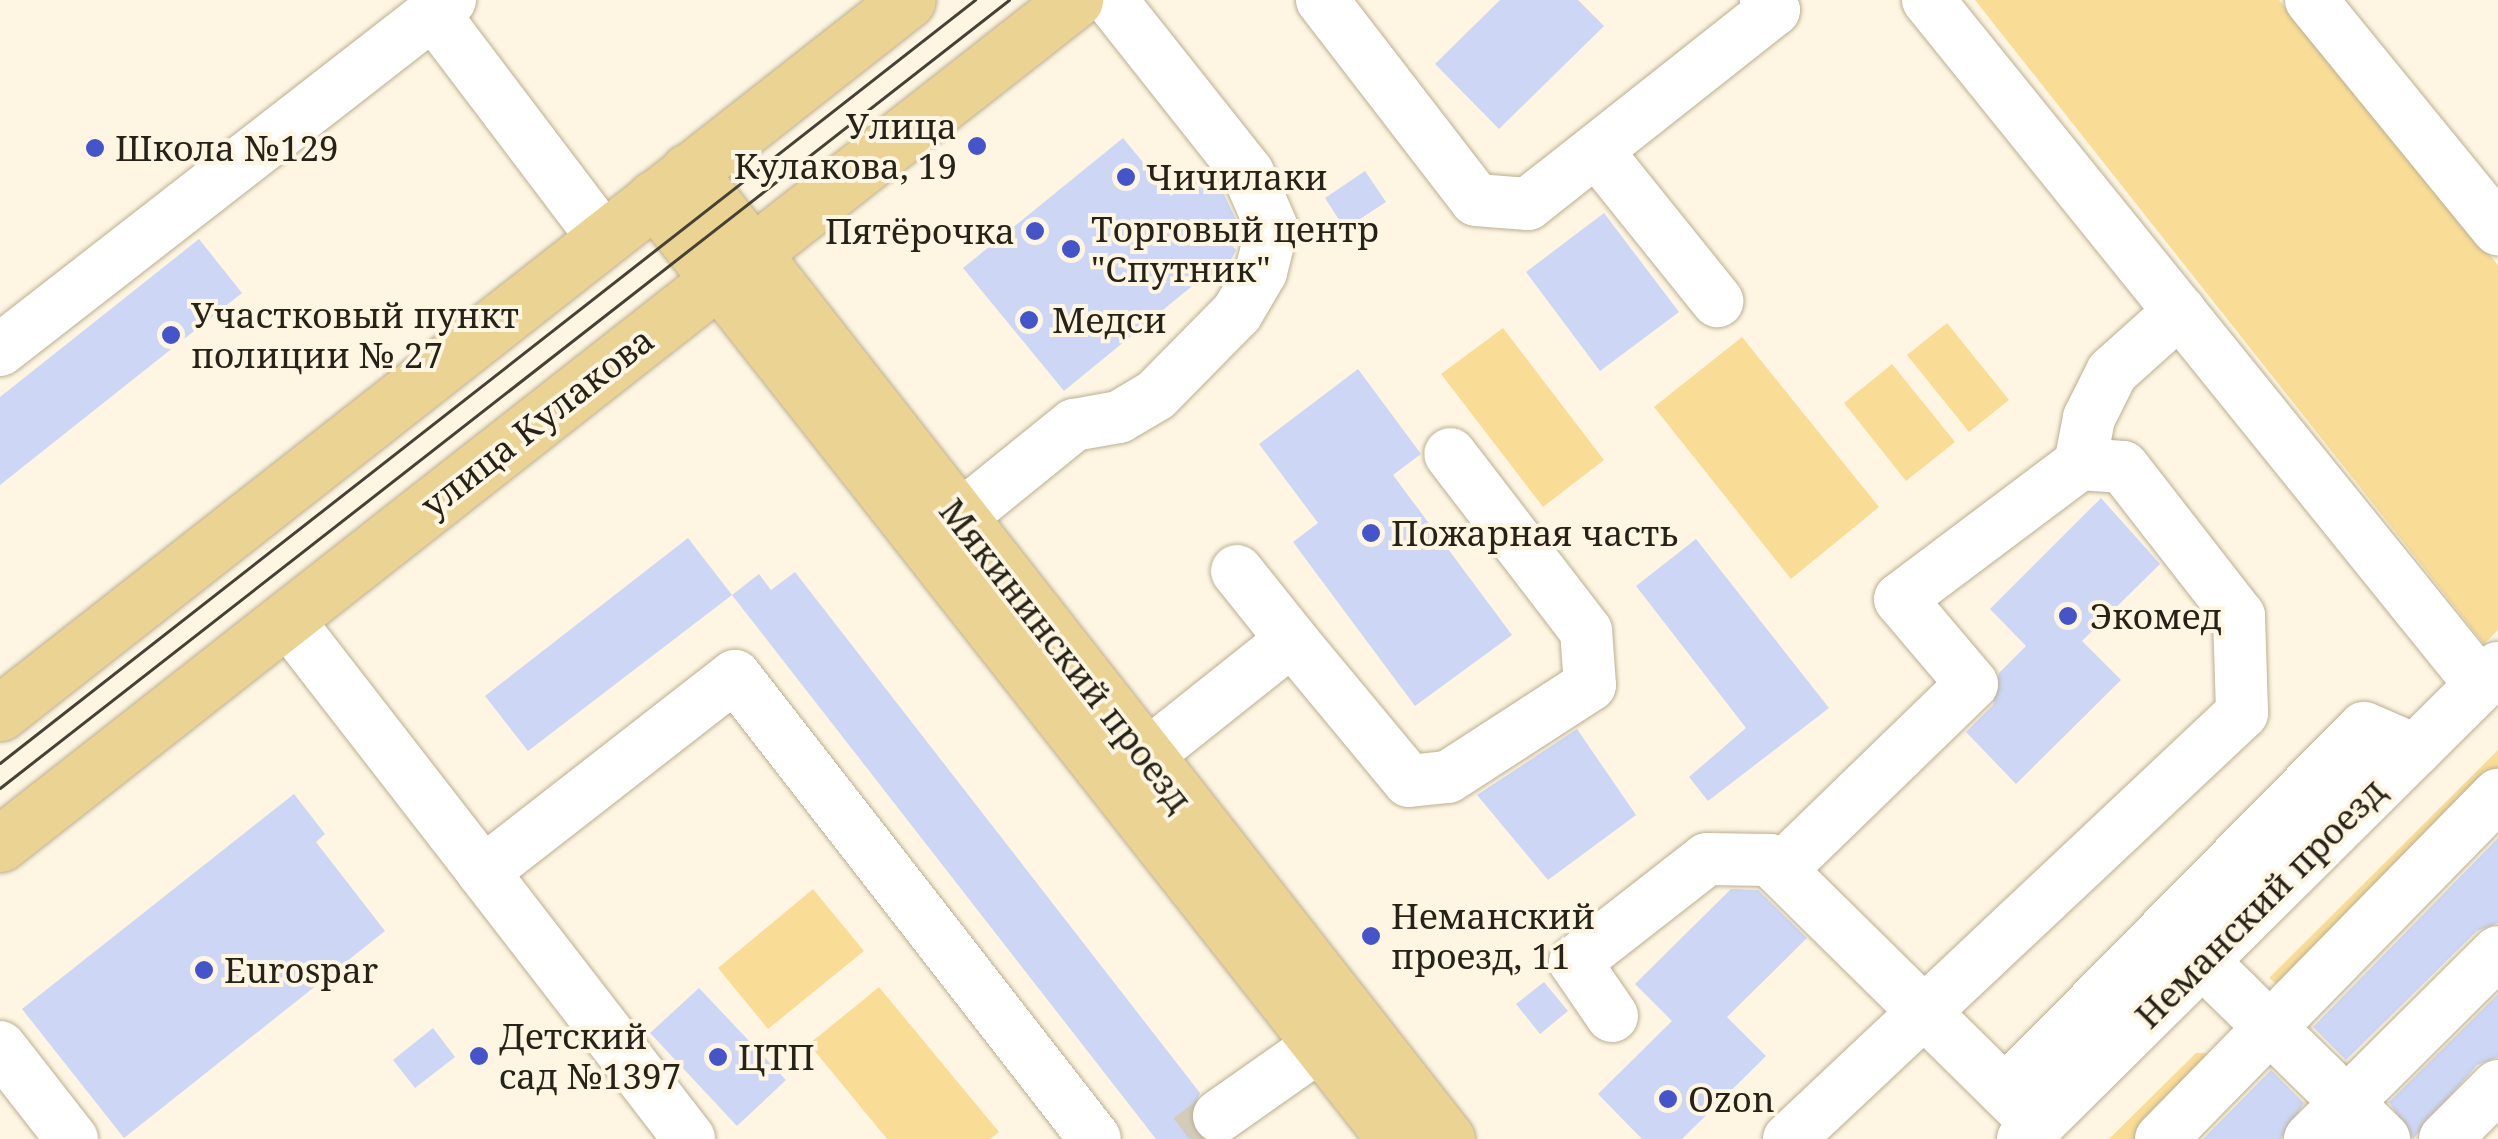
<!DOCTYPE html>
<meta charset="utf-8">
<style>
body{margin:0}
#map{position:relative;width:2498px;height:1139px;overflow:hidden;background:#fef6e3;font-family:"Noto Serif",serif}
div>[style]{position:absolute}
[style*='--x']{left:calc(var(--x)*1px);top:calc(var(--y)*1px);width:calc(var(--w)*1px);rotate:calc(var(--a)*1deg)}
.green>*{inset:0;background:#f9dd97}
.building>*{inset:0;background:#cdd6f4}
.minor-tunnel>*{height:52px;margin-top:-26px;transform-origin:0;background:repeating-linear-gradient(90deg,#d3ccba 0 52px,transparent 0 78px)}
.roads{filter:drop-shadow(0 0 2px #bbaf91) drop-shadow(0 0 2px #bbaf91)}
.minor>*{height:52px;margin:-26px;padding:0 26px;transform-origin:26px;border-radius:26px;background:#fff}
.major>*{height:55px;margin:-27.5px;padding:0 27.5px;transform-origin:27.5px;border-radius:27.5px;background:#ebd394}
.tram>*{height:2.5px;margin:-1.25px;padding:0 1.25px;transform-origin:1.25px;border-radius:1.25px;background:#474135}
.dots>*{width:28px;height:28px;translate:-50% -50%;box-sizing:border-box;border:5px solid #fef6e3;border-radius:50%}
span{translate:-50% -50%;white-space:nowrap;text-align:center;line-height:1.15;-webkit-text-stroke:8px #fef6e3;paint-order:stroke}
.poi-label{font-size:35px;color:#272217}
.right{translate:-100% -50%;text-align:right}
.left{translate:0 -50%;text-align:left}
.street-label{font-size:35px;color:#272217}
</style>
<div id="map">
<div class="green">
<i style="clip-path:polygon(1975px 0,2279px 0,2498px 265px,2498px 630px,2484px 644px)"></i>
<i style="clip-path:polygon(1947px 323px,2009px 400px,1969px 432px,1907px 355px)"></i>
<i style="clip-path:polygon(1503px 328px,1604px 460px,1543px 507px,1441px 374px)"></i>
<i style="clip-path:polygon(1742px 337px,1879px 507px,1791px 579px,1654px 407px)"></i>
<i style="clip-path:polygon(1892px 364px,1955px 442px,1906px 481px,1844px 403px)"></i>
<i style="clip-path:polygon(2498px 750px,2498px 783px,2290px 994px,2269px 978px)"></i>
<i style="clip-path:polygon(813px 889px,864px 951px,768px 1029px,718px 968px)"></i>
<i style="clip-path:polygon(879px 987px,999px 1132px,990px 1139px,887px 1139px,809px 1044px)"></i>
<i style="clip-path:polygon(2196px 1053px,2230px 1054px,2147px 1139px,2109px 1139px)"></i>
</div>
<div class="building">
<i style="clip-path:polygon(1500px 0,1578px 0,1604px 26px,1499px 129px,1435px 64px)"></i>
<i style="clip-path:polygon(1123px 138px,1171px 196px,1200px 173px,1221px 188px,1239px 226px,1225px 237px,1236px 250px,1220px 282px,1208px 273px,1064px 391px,963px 268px)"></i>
<i style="clip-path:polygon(1365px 171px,1386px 202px,1345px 229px,1325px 198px)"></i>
<i style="clip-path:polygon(1604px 213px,1679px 312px,1600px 371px,1526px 272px)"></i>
<i style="clip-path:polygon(199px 239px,242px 293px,0 485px,0 397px)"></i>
<i style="clip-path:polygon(1358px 369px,1421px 454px,1393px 475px,1512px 635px,1415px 706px,1293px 542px,1318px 523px,1259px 444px)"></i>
<i style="clip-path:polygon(2101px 498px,2160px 564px,2082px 641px,2121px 680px,2016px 784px,1966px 732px,1993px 705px,1999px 673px,2026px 646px,1990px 609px)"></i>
<i style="clip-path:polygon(688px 538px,732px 595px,528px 751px,485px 696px)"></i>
<i style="clip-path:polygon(1696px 539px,1829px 708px,1708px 801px,1689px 777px,1746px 728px,1636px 586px)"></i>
<i style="clip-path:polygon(795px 572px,1200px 1093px,1189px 1118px,1201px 1139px,1156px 1139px,732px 595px,759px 574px,771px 590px)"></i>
<i style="clip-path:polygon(1577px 729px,1636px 815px,1548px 880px,1477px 795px)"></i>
<i style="clip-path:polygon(294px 794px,325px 834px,316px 842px,385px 931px,124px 1138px,22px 1009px)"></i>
<i style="clip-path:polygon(2498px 838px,2498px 923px,2477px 931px,2346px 1060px,2313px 1027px)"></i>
<i style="clip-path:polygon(1731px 889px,1758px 890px,1807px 938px,1727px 1017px,1766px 1056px,1682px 1139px,1642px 1139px,1598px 1094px,1672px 1021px,1635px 984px)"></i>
<i style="clip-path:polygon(1544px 982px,1568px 1011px,1540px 1034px,1516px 1004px)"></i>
<i style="clip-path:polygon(699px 988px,786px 1080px,737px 1126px,650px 1033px)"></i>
<i style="clip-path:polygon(2498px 994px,2498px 1057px,2477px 1065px,2413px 1139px,2389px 1102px)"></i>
<i style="clip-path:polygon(433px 1028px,455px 1057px,415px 1088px,393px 1060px)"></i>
<i style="clip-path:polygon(2271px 1070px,2304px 1103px,2281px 1139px,2203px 1139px)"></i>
</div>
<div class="minor-tunnel">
<i style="--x:1189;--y:1139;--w:38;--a:-37"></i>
</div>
<div class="roads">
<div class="minor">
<i style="--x:1322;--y:0;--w:252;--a:52.4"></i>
<i style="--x:1476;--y:200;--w:52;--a:4.4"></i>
<i style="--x:1528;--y:204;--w:313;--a:-38.3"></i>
<i style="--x:1774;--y:10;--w:13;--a:-129"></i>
<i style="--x:1928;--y:0;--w:880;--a:51.09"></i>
<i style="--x:2311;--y:0;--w:296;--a:50.8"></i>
<i style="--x:433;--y:13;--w:282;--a:52.9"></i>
<i style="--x:1599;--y:154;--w:189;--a:51.2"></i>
<i style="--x:0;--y:350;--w:570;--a:-37.87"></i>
<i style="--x:2080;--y:464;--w:47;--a:-78.9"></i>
<i style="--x:2089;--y:418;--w:51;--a:-63.4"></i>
<i style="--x:2112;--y:372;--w:91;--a:-41.9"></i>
<i style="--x:959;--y:518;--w:148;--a:-39"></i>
<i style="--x:1074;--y:425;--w:46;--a:-10.1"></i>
<i style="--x:1119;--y:417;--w:43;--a:-30.7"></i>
<i style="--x:1156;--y:395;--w:115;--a:-45.4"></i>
<i style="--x:1237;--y:313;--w:48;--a:-59.7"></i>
<i style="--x:1261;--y:272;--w:45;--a:-76"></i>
<i style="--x:1272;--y:228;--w:60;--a:-113.6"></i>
<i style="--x:1248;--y:173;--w:221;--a:-128.4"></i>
<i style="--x:1237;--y:571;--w:88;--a:51.4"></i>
<i style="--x:287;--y:619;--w:320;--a:52.2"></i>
<i style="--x:483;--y:872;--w:319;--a:-37.9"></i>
<i style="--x:735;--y:676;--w:586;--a:52.13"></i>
<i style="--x:1146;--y:756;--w:186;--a:-38.5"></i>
<i style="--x:1292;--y:640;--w:183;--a:50.3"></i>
<i style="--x:1409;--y:781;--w:39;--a:-6"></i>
<i style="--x:1448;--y:777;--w:169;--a:-32.9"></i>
<i style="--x:1590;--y:685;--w:54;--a:-94.2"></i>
<i style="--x:1586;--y:631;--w:223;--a:-127.5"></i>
<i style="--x:1780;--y:870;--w:267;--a:-44.1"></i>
<i style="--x:1972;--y:684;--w:111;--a:-130.3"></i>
<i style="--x:1900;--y:599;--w:225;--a:-36.9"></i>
<i style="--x:2080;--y:464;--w:43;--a:4"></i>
<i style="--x:2123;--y:467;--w:189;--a:52.1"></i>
<i style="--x:2239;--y:616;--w:97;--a:88.2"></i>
<i style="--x:2242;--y:713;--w:622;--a:136.76"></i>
<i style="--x:483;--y:872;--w:337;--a:52.3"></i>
<i style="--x:2202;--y:961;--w:255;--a:44.4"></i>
<i style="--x:1612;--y:1016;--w:65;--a:-124.4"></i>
<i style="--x:1575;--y:962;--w:167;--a:-38"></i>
<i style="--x:1707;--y:859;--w:63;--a:0.9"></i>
<i style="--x:1770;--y:860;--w:376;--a:44.6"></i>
<i style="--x:0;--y:1047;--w:117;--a:52"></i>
<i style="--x:2005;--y:1092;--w:511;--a:-45.4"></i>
<i style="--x:2364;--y:728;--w:56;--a:23.3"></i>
<i style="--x:1219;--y:1116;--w:123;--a:-35.1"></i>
<i style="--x:2023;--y:1139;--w:669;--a:-44.76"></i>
<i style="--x:2161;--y:1139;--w:482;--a:-45.6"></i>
<i style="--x:2310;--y:1139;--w:265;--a:-44.8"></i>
<i style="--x:2445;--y:1139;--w:75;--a:-45"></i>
</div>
<div class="major">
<i style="--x:688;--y:171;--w:1230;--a:51.9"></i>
<i style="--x:654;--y:198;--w:1198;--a:51.78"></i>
<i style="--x:0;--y:713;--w:1154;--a:-38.14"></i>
<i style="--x:0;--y:844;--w:1367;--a:-38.14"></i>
</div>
</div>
<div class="tram">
<i style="--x:0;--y:763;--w:1238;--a:-38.05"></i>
<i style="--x:0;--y:788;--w:1280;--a:-37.99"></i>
</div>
<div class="dots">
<i style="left:977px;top:146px;background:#4555c9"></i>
<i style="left:95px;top:148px;background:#4555c9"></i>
<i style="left:1126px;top:177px;background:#4555c9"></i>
<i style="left:1035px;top:231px;background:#4555c9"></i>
<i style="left:1071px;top:249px;background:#4555c9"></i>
<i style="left:1029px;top:320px;background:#4555c9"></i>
<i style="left:171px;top:335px;background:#4555c9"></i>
<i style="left:1371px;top:533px;background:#4555c9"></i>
<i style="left:2068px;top:616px;background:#4555c9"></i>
<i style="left:1371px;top:936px;background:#4555c9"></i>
<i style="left:204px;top:970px;background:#4555c9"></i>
<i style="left:479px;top:1056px;background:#4555c9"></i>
<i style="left:718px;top:1057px;background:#4555c9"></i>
<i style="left:1668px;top:1099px;background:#4555c9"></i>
</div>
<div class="poi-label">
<span class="right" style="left:957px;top:146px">Улица<br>Кулакова, 19</span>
<span class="left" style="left:115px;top:148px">Школа №129</span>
<span class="left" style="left:1146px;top:177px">Чичилаки</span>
<span class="left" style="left:1091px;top:249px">Торговый центр<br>"Спутник"</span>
<span class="right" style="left:1015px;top:231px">Пятёрочка</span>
<span class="left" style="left:191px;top:335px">Участковый пункт<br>полиции № 27</span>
<span class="left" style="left:1052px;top:320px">Медси</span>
<span class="left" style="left:1391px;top:533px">Пожарная часть</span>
<span class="left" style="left:2090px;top:616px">Экомед</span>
<span class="left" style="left:1391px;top:936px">Неманский<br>проезд, 11</span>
<span class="left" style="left:224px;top:970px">Eurospar</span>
<span class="left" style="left:499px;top:1056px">Детский<br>сад №1397</span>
<span class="left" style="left:738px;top:1057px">ЦТП</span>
<span class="left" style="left:1688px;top:1099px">Ozon</span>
</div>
<div class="street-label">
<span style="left:537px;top:422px;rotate:-38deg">улица Кулакова</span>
<span style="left:1066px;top:655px;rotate:52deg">Мякининский проезд</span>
<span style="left:2260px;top:903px;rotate:-45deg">Неманский проезд</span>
</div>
</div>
